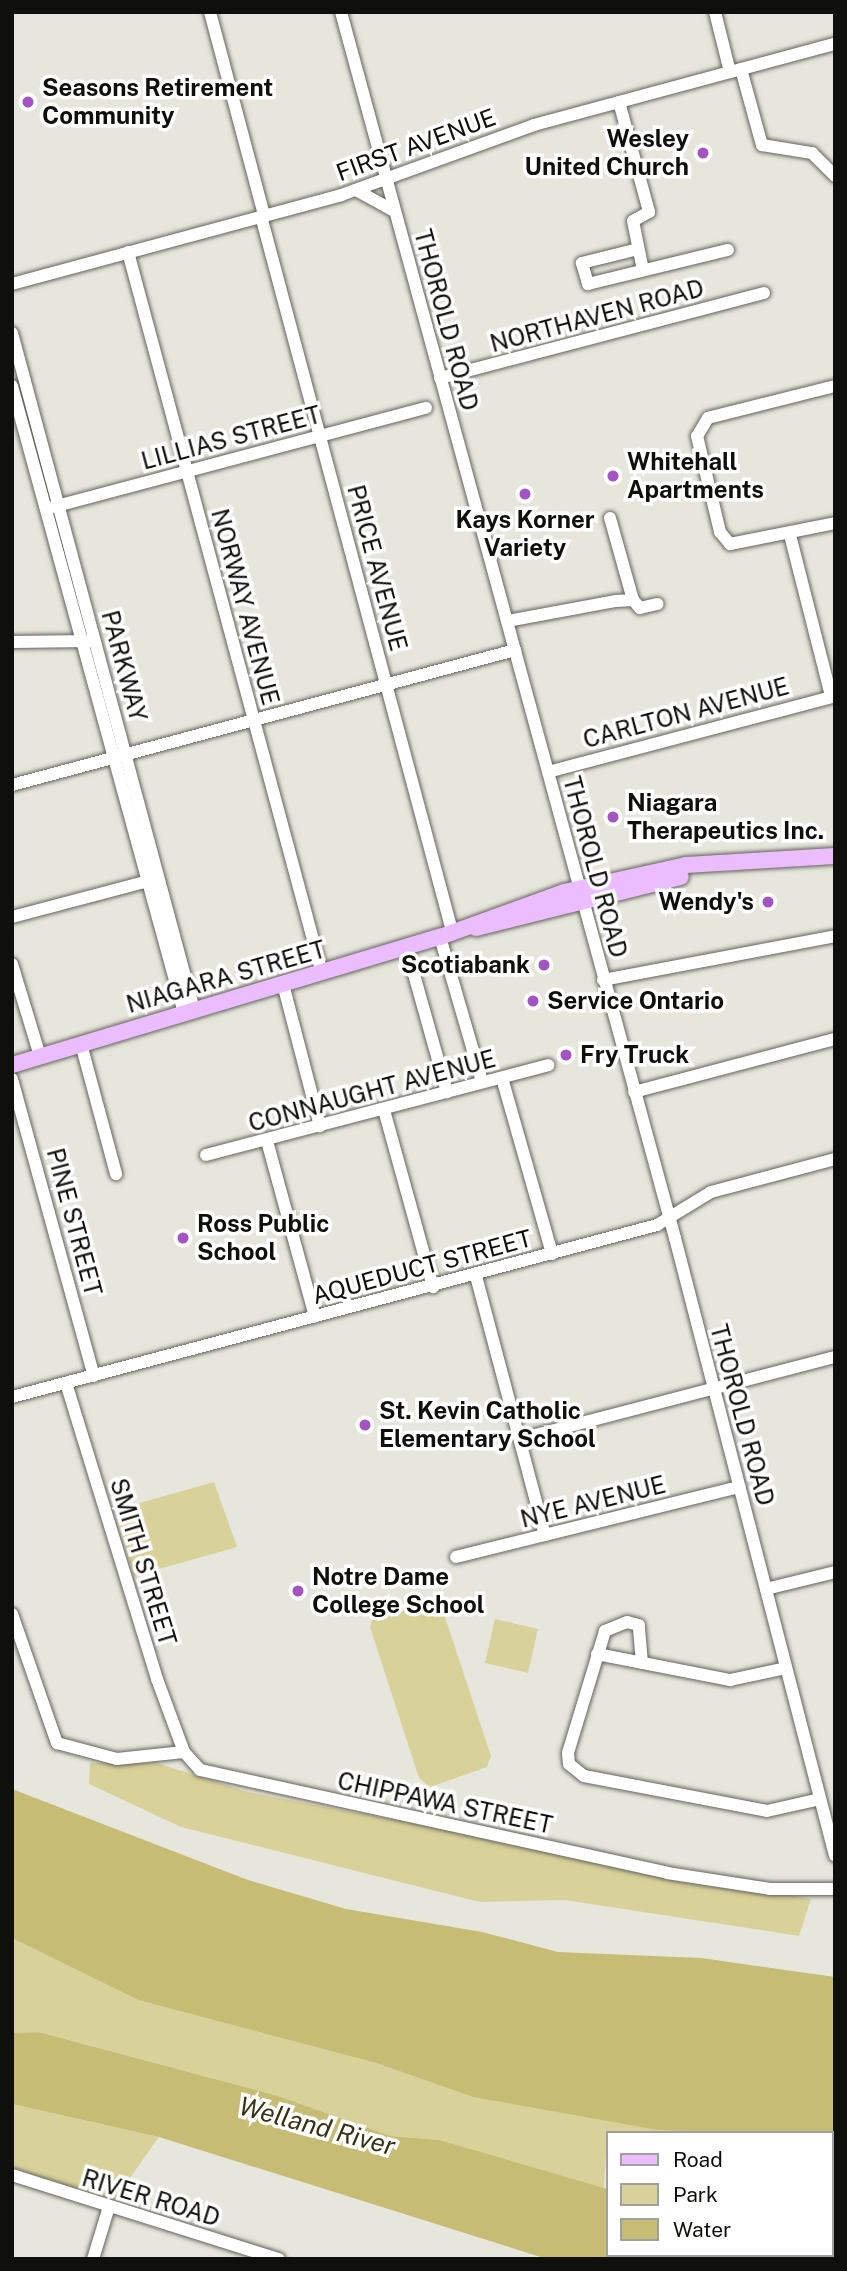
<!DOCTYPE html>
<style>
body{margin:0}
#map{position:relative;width:847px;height:2271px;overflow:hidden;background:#e7e6dd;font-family:"Public Sans",sans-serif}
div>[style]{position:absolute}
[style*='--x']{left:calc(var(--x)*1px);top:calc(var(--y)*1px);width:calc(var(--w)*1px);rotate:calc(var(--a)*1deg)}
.green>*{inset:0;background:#d9d19a}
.water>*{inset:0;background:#c6bc73}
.roads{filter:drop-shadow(0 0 2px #63635b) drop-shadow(0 0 2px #63635b)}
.minor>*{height:12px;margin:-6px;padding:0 6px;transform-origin:6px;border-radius:6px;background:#fff}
.major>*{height:16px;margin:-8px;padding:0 8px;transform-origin:8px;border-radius:8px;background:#ebbcfe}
.dots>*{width:19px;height:19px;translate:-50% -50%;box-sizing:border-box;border:4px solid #fff;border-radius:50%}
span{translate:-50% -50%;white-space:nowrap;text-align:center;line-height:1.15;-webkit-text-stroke:7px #fff;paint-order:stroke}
.poi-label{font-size:24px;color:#0f0f0c;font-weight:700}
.left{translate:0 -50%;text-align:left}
.right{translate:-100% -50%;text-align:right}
.street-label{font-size:24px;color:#0f0f0c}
.water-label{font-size:26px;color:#383413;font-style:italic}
.frame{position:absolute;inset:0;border:14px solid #0f0f0c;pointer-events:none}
.legend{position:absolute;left:606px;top:2131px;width:228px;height:126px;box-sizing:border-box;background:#fff;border:2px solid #9f9f9e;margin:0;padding:9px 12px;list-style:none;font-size:21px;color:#0f0f0c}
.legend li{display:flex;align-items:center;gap:14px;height:35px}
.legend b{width:35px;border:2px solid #9f9f9e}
</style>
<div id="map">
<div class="green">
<i style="clip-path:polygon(214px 1482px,237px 1547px,134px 1576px,115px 1510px)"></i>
<i style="clip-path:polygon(432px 1597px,442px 1608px,491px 1756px,487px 1767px,430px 1787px,419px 1778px,370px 1627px,373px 1617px)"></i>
<i style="clip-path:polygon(495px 1619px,538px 1629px,528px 1673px,485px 1663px)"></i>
<i style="clip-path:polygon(90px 1763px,157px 1763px,248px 1792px,811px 1899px,799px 1936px,565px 1900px,480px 1902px,181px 1827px,89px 1784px)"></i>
<i style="clip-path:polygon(12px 1938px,138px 2000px,376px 2063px,473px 2097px,708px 2133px,607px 2133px,604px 2189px,440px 2140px,391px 2136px,278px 2096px,40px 2032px,12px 2033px)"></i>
<i style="clip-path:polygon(12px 2104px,159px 2137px,112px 2203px,12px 2167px)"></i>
</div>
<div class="water">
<i style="clip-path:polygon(12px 1789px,248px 1880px,346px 1909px,482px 1932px,558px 1952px,701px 1958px,835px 1977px,835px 2135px,658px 2130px,473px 2097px,376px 2063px,138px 2000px,12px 1938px)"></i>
<i style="clip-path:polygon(39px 2032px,278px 2096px,391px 2136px,440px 2140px,607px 2189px,607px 2255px,831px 2255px,831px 2233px,835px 2259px,547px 2259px,159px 2137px,12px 2104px,12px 2033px)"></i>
</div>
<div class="roads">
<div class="minor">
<i style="--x:210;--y:12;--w:210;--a:75.1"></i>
<i style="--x:341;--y:12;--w:1271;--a:74.76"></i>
<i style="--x:675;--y:1238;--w:638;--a:75.48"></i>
<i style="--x:715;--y:12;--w:62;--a:76"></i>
<i style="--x:741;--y:69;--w:79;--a:74.6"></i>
<i style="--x:762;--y:145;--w:51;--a:9.1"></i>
<i style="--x:812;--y:153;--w:33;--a:45"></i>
<i style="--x:619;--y:102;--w:114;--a:74.7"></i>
<i style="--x:649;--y:212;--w:18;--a:151"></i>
<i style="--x:633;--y:221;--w:50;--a:78.5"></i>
<i style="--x:356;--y:190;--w:43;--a:28.9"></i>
<i style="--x:261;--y:216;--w:740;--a:75.04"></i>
<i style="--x:638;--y:249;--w:58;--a:166"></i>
<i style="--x:582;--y:263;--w:22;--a:74"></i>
<i style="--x:588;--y:284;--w:144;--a:-13.7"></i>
<i style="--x:128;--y:252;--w:747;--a:74.94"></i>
<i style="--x:12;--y:284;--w:341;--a:-15.1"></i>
<i style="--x:341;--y:195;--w:205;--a:-19.9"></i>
<i style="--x:534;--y:125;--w:312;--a:-15.1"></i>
<i style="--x:12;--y:333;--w:701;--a:74.95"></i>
<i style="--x:440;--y:378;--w:335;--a:-14.7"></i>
<i style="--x:12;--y:386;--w:650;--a:74.66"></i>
<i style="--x:835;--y:386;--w:131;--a:165.9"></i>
<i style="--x:708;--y:418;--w:21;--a:121"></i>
<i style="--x:697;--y:436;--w:99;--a:76.5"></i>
<i style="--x:720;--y:532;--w:16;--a:50"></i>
<i style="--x:730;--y:544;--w:107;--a:-11.3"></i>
<i style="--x:53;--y:507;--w:386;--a:-14.9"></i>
<i style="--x:610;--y:518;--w:85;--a:74.3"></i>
<i style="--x:790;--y:535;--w:166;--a:75.7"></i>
<i style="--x:507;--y:621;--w:111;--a:-10.4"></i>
<i style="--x:616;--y:601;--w:17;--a:-3"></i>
<i style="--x:633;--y:600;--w:11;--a:49"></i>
<i style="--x:640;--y:608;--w:18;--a:-13"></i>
<i style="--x:12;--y:642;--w:77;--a:-0.7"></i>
<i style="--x:548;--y:772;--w:297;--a:-14.8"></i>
<i style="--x:12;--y:785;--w:521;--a:-15.02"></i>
<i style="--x:12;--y:917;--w:145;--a:-14.8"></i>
<i style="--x:440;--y:937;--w:151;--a:73.8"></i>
<i style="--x:406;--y:946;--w:152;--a:74.3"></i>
<i style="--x:12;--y:964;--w:96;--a:73.1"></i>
<i style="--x:603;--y:980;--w:236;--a:-10.7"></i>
<i style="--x:283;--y:984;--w:147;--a:75.4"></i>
<i style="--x:81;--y:1044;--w:135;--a:74.9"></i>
<i style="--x:502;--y:1078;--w:183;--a:74.1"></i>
<i style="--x:12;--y:1079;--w:308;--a:74.6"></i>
<i style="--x:634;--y:1092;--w:208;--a:-14.8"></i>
<i style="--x:384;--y:1110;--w:184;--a:74.5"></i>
<i style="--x:267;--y:1141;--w:182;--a:74.7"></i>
<i style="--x:206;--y:1155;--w:354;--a:-14.7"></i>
<i style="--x:476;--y:1276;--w:268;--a:75.1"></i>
<i style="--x:66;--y:1383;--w:310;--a:72.9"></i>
<i style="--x:157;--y:1679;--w:78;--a:69.7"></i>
<i style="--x:184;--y:1752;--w:24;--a:48"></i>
<i style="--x:200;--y:1770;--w:478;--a:12.4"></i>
<i style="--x:667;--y:1873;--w:104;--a:8.8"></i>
<i style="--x:770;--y:1889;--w:65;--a:0"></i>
<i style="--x:12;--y:1397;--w:668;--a:-14.93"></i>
<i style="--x:657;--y:1225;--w:63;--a:-31.4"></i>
<i style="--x:711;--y:1192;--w:128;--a:-14.9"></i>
<i style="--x:520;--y:1439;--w:325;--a:-14.6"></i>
<i style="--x:456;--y:1557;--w:292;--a:-13.9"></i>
<i style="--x:766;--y:1589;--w:71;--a:-13.8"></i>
<i style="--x:12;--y:1614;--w:137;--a:70.8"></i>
<i style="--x:57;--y:1743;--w:62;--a:14.9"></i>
<i style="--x:117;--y:1759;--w:67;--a:-6"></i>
<i style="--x:597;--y:1654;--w:136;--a:11.1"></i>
<i style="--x:730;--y:1680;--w:57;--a:-12.1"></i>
<i style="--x:642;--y:1663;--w:38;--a:-95"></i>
<i style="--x:639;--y:1625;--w:12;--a:-166"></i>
<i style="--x:627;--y:1622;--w:24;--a:158"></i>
<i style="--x:605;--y:1631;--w:127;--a:106.9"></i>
<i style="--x:568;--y:1753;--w:11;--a:85"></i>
<i style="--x:569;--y:1764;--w:19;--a:39"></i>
<i style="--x:584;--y:1776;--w:186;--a:10.8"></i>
<i style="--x:767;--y:1811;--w:54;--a:-12.8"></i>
<i style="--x:12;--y:2175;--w:280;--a:17.5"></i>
<i style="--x:93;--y:2259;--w:51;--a:-73"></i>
</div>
<div class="major">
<i style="--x:476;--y:928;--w:211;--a:-14"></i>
<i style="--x:12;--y:1065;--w:447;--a:-16.7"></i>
<i style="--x:440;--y:937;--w:132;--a:-19.9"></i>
<i style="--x:564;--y:892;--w:125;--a:-12.5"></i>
<i style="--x:686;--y:865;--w:149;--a:-3.5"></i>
</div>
</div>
<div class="dots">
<i style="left:28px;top:102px;background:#a353c3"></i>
<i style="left:703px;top:153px;background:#a353c3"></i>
<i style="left:613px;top:476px;background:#a353c3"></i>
<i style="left:525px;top:494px;background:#a353c3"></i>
<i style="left:613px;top:817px;background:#a353c3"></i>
<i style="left:768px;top:902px;background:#a353c3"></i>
<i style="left:544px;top:965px;background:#a353c3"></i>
<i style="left:533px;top:1001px;background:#a353c3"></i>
<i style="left:566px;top:1055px;background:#a353c3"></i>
<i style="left:183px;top:1238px;background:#a353c3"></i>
<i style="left:365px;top:1425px;background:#a353c3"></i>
<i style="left:298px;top:1591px;background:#a353c3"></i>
</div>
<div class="poi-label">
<span class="left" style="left:42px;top:102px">Seasons Retirement<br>Community</span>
<span class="right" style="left:689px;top:153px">Wesley<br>United Church</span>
<span class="left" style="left:627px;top:476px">Whitehall<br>Apartments</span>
<span style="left:525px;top:534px">Kays Korner<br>Variety</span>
<span class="left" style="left:627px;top:817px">Niagara<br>Therapeutics Inc.</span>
<span class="right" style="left:754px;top:902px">Wendy's</span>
<span class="right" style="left:530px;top:965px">Scotiabank</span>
<span class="left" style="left:547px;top:1001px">Service Ontario</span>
<span class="left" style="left:580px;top:1055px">Fry Truck</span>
<span class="left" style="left:197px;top:1238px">Ross Public<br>School</span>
<span class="left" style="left:379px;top:1425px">St. Kevin Catholic<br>Elementary School</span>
<span class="left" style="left:312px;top:1591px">Notre Dame<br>College School</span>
</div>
<div class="street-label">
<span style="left:416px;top:145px;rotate:-20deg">FIRST AVENUE</span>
<span style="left:597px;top:316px;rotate:-15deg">NORTHAVEN ROAD</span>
<span style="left:446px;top:320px;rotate:75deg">THOROLD ROAD</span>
<span style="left:231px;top:438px;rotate:-15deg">LILLIAS STREET</span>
<span style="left:377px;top:568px;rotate:75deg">PRICE AVENUE</span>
<span style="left:245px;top:607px;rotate:75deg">NORWAY AVENUE</span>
<span style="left:124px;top:666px;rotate:75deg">PARKWAY</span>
<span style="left:686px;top:713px;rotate:-15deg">CARLTON AVENUE</span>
<span style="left:595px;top:867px;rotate:75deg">THOROLD ROAD</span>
<span style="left:226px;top:977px;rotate:-16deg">NIAGARA STREET</span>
<span style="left:372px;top:1091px;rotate:-15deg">CONNAUGHT AVENUE</span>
<span style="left:74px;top:1222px;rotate:75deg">PINE STREET</span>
<span style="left:422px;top:1267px;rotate:-15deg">AQUEDUCT STREET</span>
<span style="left:742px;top:1415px;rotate:75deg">THOROLD ROAD</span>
<span style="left:593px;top:1502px;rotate:-14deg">NYE AVENUE</span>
<span style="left:143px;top:1562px;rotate:73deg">SMITH STREET</span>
<span style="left:445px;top:1803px;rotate:12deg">CHIPPAWA STREET</span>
<span style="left:151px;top:2198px;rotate:17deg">RIVER ROAD</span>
</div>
<div class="water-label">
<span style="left:317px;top:2126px;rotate:15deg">Welland River</span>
</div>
<div class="frame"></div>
<ul class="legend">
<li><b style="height:9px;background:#ebbcfe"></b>Road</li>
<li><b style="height:19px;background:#d9d19a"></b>Park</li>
<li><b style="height:19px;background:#c6bc73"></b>Water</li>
</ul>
</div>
